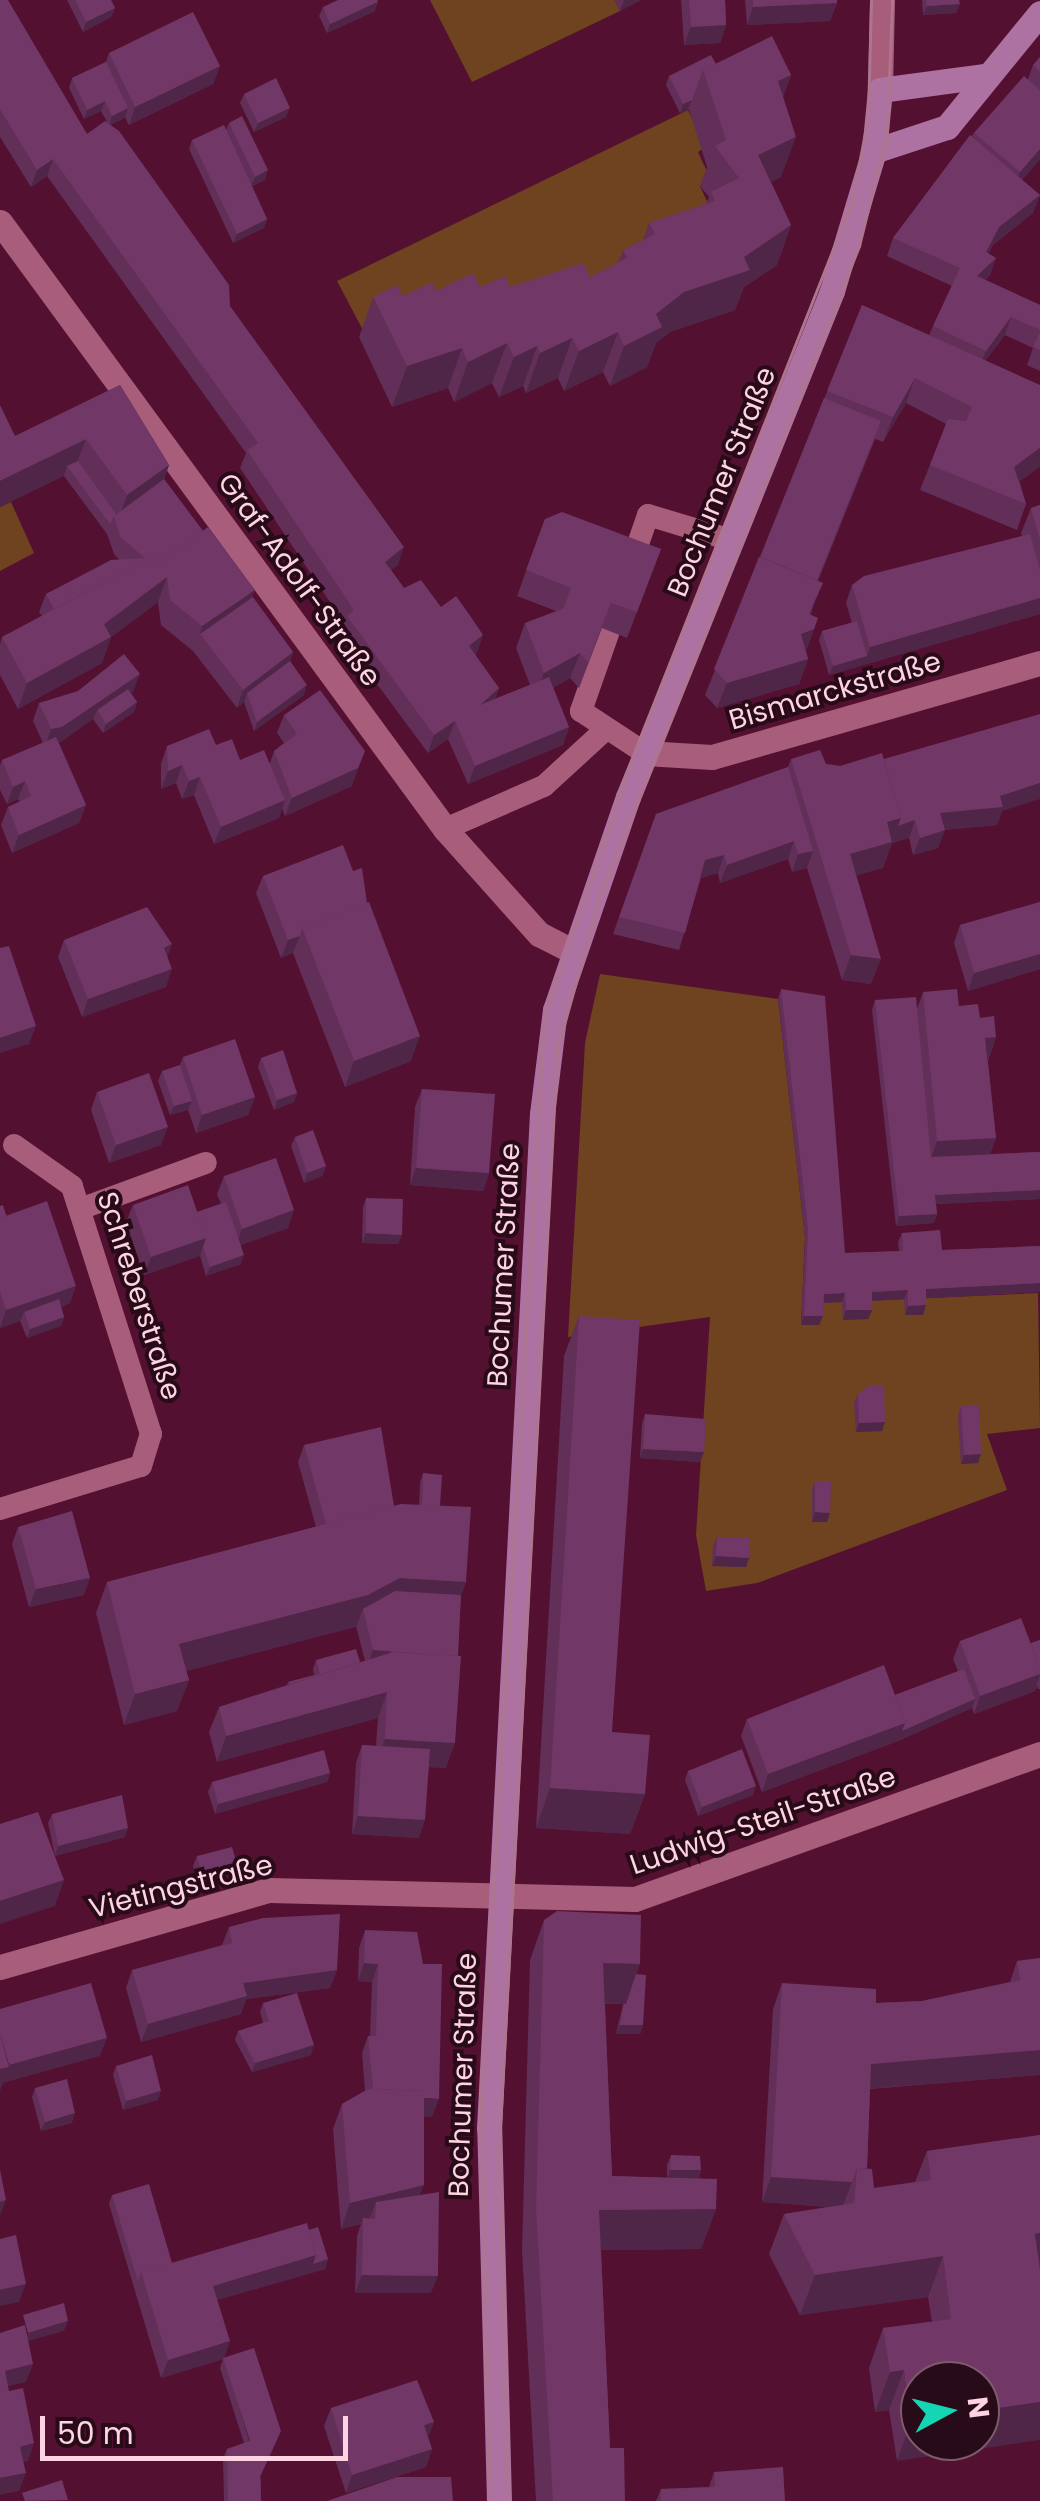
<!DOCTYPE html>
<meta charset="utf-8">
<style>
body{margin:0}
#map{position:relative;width:1040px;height:2501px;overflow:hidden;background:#531031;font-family:Poppins,sans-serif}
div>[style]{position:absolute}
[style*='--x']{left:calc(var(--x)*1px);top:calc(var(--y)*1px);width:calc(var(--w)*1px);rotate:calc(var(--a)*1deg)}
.green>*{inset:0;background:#6f4220}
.service>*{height:22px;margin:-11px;padding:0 11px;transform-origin:11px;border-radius:11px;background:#a85d7b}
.minor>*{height:25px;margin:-12.5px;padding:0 12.5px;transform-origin:12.5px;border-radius:12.5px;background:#a85d7b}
.tertiary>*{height:25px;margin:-12.5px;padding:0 12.5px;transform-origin:12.5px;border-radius:12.5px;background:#a85d7b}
.secondary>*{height:25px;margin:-12.5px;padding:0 12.5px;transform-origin:12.5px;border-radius:12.5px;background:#ae72a2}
.tram>*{height:2.5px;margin:-1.25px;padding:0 1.25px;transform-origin:1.25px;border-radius:1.25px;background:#ad768e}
.wall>*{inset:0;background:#612f58}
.shaded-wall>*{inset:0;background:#4f2647}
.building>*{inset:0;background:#713766}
span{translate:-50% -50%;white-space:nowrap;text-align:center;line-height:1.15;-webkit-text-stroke:8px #280b18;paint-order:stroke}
.street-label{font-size:28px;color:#fed3e2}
.north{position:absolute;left:900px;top:2361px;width:100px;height:100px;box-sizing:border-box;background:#280b18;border:2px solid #7e5b69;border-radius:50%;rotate:83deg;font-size:28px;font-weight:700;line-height:40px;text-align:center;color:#fed3e2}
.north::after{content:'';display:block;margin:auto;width:35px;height:45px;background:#16d5b3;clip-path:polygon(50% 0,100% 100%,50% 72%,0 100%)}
.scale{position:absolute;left:40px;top:2416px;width:308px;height:45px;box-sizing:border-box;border:5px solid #fed3e2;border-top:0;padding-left:12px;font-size:30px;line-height:35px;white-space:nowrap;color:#fed3e2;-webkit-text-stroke:8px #280b18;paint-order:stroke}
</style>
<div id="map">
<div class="green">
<i style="clip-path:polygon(430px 0,615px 0,620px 11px,472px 82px)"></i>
<i style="clip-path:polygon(688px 110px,706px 147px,698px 152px,711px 180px,700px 186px,711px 210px,640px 274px,365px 334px,337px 281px)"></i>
<i style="clip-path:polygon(11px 502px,34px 553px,0 571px,0 507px)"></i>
<i style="clip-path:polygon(600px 974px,778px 999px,805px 1237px,801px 1325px,820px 1303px,1038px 1293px,1040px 1428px,987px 1434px,1007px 1490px,757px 1583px,706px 1591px,696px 1535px,710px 1317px,568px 1337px,585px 1043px)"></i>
</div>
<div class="service">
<i style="--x:630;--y:567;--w:55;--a:-70.9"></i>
<i style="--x:648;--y:515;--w:87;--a:16.8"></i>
<i style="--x:609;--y:631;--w:85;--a:109.3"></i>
<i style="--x:581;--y:711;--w:77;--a:33.3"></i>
<i style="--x:445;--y:829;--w:108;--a:-23.5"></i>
<i style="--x:544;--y:786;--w:83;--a:-42.6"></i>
<i style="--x:80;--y:1209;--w:134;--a:-20.1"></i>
<i style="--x:0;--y:1509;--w:147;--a:-17"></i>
<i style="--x:141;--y:1466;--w:34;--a:-73"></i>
<i style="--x:151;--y:1434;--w:260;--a:-107.7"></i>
<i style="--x:72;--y:1186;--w:71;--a:-144.7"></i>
</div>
<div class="minor">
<i style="--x:0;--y:222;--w:753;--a:53.75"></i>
<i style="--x:445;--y:829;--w:141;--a:48.2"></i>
<i style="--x:539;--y:934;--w:37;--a:27"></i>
<i style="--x:645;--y:753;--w:67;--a:3.4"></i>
<i style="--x:712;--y:757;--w:341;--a:-16"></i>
<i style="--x:0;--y:1967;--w:280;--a:-16"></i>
<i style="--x:269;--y:1890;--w:366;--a:1.4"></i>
<i style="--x:635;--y:1899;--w:430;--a:-19.7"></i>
</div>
<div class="tertiary">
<i style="--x:880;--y:90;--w:90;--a:-88.7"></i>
</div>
<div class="secondary">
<i style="--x:874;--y:151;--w:77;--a:-18.2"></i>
<i style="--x:947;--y:127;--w:147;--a:-50.8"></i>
<i style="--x:499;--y:2501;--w:373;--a:-91.5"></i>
<i style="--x:489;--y:2128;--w:1015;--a:-87.01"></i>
<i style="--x:542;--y:1114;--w:105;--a:-82.9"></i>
<i style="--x:555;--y:1010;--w:225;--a:-71.1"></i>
<i style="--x:628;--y:797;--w:546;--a:-68.04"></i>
<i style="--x:832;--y:291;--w:146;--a:-73.3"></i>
<i style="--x:874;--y:151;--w:61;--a:-84.4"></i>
<i style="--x:880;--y:90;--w:104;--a:-7.7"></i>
</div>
<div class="tram">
<i style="--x:490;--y:2501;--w:401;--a:-91.3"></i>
<i style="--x:481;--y:2100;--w:1085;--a:-86.67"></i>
<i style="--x:544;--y:1017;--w:284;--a:-71.1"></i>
<i style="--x:636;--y:748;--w:588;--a:-68.45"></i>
<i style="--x:852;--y:201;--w:86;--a:-79.2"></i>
<i style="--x:868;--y:117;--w:117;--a:-88.5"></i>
<i style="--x:508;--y:2501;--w:354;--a:-91.5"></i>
<i style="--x:499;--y:2147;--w:1099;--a:-86.97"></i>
<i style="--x:557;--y:1050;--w:160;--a:-74.4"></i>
<i style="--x:600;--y:896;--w:700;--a:-68.27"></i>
<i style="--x:859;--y:246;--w:116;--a:-76.1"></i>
<i style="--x:887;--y:133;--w:133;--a:-87.8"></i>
</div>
<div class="wall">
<i style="clip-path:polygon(0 0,87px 134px,107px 122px,101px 111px,84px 119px,69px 88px,72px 78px,106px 62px,109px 53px,220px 66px,213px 84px,129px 125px,125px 117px,110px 125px,398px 565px,391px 570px,404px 588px,441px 607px,477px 653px,475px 655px,499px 688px,495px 699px,530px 685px,516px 648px,525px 623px,556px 611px,517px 596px,545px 519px,661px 549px,627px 638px,602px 628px,579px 688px,570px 678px,553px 688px,569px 727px,563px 745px,468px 784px,448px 739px,428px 753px,340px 634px,344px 623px,240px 468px,246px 453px,47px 176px,31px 187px,0 137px)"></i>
<i style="clip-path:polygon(67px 0,111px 0,115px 8px,111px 17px,83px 32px)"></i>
<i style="clip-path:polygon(615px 0,641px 0,620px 11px)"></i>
<i style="clip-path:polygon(681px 0,725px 0,726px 25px,720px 43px,684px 45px)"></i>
<i style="clip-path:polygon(745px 0,837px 0,837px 3px,830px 21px,747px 25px)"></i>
<i style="clip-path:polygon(922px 0,959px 0,956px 13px,923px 15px)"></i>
<i style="clip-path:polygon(323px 7px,375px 11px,327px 33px,319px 16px)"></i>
<i style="clip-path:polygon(1040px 57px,1040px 159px,1022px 180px,1040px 195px,1033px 213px,993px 245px,988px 254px,996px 258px,990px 275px,985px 280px,1040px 305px,1040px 371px,1027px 365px,1033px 348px,1005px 335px,985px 361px,1026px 504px,1017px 530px,920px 490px,946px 424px,906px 403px,883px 442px,875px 439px,818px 581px,811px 615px,818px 618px,806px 651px,808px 659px,799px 684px,717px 708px,705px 695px,862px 305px,929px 335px,952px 286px,887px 256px,893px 238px,974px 133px,1028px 79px,1033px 65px)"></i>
<i style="clip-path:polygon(716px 64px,791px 75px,783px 97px,781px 177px,771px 182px,791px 225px,777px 265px,744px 287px,735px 310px,670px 332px,656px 343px,647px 367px,610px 386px,603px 372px,564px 391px,558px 378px,526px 393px,523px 386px,499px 397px,492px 383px,454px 402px,448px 388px,392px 407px,359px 337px,373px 297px,403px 296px,436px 291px,510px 287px,590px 277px,618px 263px,623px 250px,643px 240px,649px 223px,706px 204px,709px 197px,700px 186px,707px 167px,689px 109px,680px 113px,666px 85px,669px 76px)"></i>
<i style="clip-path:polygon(244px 94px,286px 117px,254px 132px,240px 103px)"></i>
<i style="clip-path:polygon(229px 123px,265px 180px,252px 186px,267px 219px,264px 228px,233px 243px,189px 149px,192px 140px,226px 130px)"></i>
<i style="clip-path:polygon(120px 385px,169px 465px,164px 479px,293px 652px,290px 661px,304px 695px,254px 731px,244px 702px,237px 708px,193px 651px,161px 625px,158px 602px,111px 637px,102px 663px,18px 709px,0 675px,0 644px,2px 637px,42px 616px,39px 612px,46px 594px,119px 559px,114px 554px,107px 534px,64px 476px,15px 436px)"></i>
<i style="clip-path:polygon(1040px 505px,1040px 614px,829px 675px,819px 640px,822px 631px,852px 623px,846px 603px,852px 585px,1022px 536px,1021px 533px,1031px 508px)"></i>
<i style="clip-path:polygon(133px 692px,131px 694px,137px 702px,134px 712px,103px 733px,93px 719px,59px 743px,86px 805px,79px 823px,12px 853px,1px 825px,8px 807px,20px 802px,18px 799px,7px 804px,0 790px,0 765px,2px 760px,43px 743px,33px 721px,39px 703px)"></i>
<i style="clip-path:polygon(284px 715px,352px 786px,285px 816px,282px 808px,279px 818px,214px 844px,194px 795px,182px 799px,176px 783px,161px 789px,161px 764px,167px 746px,216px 745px,240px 760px,270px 763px,274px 751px,284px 743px,277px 733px)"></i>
<i style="clip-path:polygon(791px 759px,840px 766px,884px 759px,1002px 811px,997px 825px,944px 830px,938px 848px,913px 855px,909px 838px,892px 843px,883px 868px,856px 875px,871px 984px,842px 980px,807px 868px,792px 872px,788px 859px,720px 883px,718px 873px,701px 878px,679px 950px,613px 934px,656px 814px,788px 767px)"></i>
<i style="clip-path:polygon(263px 876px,367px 903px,411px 1061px,345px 1087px,293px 953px,281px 958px,256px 893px)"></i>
<i style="clip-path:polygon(1040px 902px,1040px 969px,968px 991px,954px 943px,960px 925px)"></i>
<i style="clip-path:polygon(64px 940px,168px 958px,166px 987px,82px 1017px,58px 957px)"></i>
<i style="clip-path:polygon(781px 989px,845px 1253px,899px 1251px,898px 1242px,902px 1233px,942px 1250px,1040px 1246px,1040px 1292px,926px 1298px,926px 1305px,923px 1315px,905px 1315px,904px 1299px,872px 1301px,872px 1310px,868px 1319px,843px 1320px,842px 1302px,823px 1303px,819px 1325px,801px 1325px,805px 1237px,778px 999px)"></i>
<i style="clip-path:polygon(923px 992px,959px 1006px,980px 1018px,996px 1037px,988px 1061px,996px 1138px,990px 1154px,1040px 1152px,1040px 1199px,936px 1204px,937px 1214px,934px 1223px,896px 1226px,872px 1010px,875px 1000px,917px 1009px)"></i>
<i style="clip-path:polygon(183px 1057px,255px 1097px,248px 1115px,196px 1133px,188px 1110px,170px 1115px,158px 1081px,162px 1071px,180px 1065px)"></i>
<i style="clip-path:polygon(261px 1058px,297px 1093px,294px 1102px,274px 1110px,258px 1067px)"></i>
<i style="clip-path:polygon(422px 1089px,489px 1173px,483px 1191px,410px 1185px,415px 1107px)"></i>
<i style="clip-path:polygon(97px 1092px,161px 1145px,109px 1163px,91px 1110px)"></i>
<i style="clip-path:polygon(295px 1137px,326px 1166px,322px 1176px,304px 1183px,291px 1146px)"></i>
<i style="clip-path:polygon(224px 1176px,288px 1228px,241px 1245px,241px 1264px,206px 1276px,200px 1256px,144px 1275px,126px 1222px,133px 1205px,197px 1212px,221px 1204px,217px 1194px)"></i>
<i style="clip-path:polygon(366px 1198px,402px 1235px,398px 1244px,362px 1243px,363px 1207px)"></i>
<i style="clip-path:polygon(0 1206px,70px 1303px,61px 1307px,64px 1317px,61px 1326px,27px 1338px,20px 1321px,0 1328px)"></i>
<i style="clip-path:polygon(579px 1316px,612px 1732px,645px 1794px,630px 1834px,536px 1828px,564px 1356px)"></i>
<i style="clip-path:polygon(858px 1394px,882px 1431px,856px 1432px,854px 1403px)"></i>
<i style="clip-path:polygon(961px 1406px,981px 1454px,978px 1463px,961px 1464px,958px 1416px)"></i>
<i style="clip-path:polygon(645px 1414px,704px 1452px,700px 1462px,640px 1458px,642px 1424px)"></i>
<i style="clip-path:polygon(304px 1445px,394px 1506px,419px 1505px,420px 1483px,423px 1473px,440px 1506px,466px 1582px,461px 1595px,446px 1768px,429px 1767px,419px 1838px,352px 1834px,356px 1763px,362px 1745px,376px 1746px,378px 1718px,217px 1762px,209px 1732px,219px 1707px,287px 1685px,288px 1682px,314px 1675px,313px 1669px,316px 1660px,360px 1662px,365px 1661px,356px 1626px,186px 1671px,189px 1680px,177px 1711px,124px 1725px,96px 1613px,107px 1582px,316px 1527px,298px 1462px)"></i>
<i style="clip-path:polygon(815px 1481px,830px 1513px,827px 1522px,812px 1522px,812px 1490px)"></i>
<i style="clip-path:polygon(18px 1527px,84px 1595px,29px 1607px,12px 1544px)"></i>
<i style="clip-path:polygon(717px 1537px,749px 1558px,746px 1567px,712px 1566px,713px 1546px)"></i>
<i style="clip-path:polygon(1040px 1640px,1040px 1689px,1038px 1689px,1037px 1686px,1035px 1691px,974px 1714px,972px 1708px,898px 1741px,762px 1792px,741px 1736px,747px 1719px,895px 1695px,958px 1671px,953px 1659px,960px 1641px,1031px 1643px)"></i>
<i style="clip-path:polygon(688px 1771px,753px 1795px,698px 1816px,685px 1780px)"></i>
<i style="clip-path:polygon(330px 1773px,327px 1782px,215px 1814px,208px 1792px,212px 1782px)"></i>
<i style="clip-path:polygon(52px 1814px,125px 1837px,55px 1856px,48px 1823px)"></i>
<i style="clip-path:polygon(197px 1856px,234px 1874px,198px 1884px,193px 1866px)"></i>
<i style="clip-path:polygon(544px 1920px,636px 1974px,643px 2025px,640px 2034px,616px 2034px,623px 2004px,605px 2004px,612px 2176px,667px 2178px,667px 2165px,671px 2155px,701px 2170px,699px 2178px,716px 2209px,701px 2249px,601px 2250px,610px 2448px,625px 2501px,536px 2501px,522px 2250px,530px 1960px)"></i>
<i style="clip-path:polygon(229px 1927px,337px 1970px,330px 1988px,246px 1999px,241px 2014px,141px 2042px,126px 1988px,132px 1970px,222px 1945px)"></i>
<i style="clip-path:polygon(365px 1930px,432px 2117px,424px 2116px,420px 2195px,431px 2293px,355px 2293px,357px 2236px,361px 2224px,341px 2229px,333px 2129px,342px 2104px,365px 2091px,362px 2053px,368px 2036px,370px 2036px,372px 1982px,358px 1981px,359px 1948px)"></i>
<i style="clip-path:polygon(1040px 1958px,1040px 2075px,870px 2089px,867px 2168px,874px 2188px,915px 2182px,927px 2151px,1040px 2135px,897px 2461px,889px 2410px,875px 2412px,869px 2368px,883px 2328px,932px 2322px,928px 2297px,800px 2315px,769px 2254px,784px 2214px,828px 2207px,762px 2202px,773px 2009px,782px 1983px,876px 2003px,922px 2001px,1010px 1982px,1017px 1961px)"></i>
<i style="clip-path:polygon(263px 2003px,311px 2055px,252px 2072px,235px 2040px,238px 2031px,263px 2023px,260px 2012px)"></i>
<i style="clip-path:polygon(116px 2066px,158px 2100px,123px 2110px,113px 2075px)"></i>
<i style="clip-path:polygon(35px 2088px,72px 2123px,41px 2131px,32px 2097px)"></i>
<i style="clip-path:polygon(112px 2195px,172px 2263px,309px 2230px,328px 2259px,325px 2269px,217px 2300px,224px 2358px,261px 2479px,261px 2501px,224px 2501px,223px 2458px,227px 2449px,244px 2443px,220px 2368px,223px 2359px,161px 2378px,109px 2204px)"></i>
<i style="clip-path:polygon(331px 2408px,434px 2422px,428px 2437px,432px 2449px,426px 2467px,346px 2493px,324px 2426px)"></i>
<i style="clip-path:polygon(714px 2472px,785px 2501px,656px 2501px,661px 2489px,709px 2487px)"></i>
</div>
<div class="shaded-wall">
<i style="clip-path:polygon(624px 0,641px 0,620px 11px)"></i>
<i style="clip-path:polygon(378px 2px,375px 11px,327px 33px,330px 24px)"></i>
<i style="clip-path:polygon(837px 3px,830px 21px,747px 25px,753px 7px)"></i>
<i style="clip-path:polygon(960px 4px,956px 13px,923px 15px,927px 6px)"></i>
<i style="clip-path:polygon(115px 8px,111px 17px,83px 32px,86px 22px)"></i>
<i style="clip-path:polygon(726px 25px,720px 43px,684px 45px,691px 27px)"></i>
<i style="clip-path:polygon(220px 66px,213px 84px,129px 125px,135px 107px)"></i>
<i style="clip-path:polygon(791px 75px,776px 115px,778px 81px)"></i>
<i style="clip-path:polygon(692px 100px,688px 109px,680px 113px,683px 104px)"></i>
<i style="clip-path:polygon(105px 101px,101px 111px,84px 119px,87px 110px)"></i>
<i style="clip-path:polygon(128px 108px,125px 118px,109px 126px,112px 116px)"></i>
<i style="clip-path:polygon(290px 108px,286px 117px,254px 132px,258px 123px)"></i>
<i style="clip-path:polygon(796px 137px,781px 177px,743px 195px,758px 155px)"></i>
<i style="clip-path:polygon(1040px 149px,1040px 159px,1014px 190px,1020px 172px)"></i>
<i style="clip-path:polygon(53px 159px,47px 176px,31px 187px,37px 170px)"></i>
<i style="clip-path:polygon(268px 170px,265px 180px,251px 186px,255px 177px)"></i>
<i style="clip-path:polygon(1040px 195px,1033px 213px,993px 245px,980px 270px,986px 252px,999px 227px)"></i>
<i style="clip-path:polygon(267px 219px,264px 228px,233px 243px,237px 234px)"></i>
<i style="clip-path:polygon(791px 225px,777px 265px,744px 287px,735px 310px,670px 332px,656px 343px,647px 367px,610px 386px,624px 346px,656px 314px,684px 292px,744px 257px)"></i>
<i style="clip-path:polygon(996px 258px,990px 275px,971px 294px,977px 276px)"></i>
<i style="clip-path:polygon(1011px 317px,1005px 335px,979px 368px,986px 351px)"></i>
<i style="clip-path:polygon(618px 332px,603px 372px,564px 391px,579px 351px)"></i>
<i style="clip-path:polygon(572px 338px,558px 378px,526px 393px,540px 353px)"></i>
<i style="clip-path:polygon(507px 343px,492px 383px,454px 402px,468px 362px)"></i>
<i style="clip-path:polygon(537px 346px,523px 386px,499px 397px,514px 357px)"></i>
<i style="clip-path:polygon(462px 348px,448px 388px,392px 407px,407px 366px)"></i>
<i style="clip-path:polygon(915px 378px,906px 403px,883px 442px,893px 417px)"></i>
<i style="clip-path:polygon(86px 439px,74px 470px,67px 466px,64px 476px,0 507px,0 481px)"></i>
<i style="clip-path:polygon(1040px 448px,1040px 467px,1005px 492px,1014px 467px)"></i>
<i style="clip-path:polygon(169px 465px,158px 496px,116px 527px,127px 495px)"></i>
<i style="clip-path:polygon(404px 547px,398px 565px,378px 580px,385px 562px)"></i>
<i style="clip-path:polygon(167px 577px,158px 602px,110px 638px,111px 637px,102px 663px,18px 709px,27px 683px)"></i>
<i style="clip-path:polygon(823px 583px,803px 633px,814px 629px,805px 654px,791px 659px)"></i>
<i style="clip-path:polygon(255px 590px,246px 615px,200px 634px,202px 626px)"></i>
<i style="clip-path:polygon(1040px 598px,1040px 614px,829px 675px,833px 666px,867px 656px,870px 647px)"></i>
<i style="clip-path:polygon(483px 635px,477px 653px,462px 664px,469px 646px)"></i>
<i style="clip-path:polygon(293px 652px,287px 670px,247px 693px,244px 702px,237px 708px,243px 690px)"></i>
<i style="clip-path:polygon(580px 653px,570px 678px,535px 698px,544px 673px)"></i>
<i style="clip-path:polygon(808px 659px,799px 684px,717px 708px,727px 683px)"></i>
<i style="clip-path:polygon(140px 674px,133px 692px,100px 715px,97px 710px,93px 719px,56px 745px,45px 747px,51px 729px)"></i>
<i style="clip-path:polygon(307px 685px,304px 695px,254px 731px,257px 722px)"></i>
<i style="clip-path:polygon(499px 688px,492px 706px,480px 705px)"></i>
<i style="clip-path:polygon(137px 702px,134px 712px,103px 733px,106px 724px)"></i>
<i style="clip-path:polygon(455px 721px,448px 739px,428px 753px,434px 735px)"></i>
<i style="clip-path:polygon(569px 727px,563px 745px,468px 784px,475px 766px)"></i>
<i style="clip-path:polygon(365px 751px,352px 786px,285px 816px,292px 798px)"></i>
<i style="clip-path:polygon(182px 765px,176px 783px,161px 789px,168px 771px)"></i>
<i style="clip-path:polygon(200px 777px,194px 795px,182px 799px,189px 781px)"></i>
<i style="clip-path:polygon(25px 781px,18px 799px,7px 804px,13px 787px)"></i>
<i style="clip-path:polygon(1040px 783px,1040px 799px,1002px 811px,997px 825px,933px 831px,940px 813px)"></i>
<i style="clip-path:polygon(285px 800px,279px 818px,214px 844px,221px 827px)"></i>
<i style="clip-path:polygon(86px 805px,79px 823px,12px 853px,19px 835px)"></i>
<i style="clip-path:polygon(901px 818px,915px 820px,909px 838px,892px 843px,883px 868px,841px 880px,850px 854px,887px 822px)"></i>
<i style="clip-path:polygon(945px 830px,938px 848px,913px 855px,920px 838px)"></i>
<i style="clip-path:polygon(794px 841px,788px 859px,720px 883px,727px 865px)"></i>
<i style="clip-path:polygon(813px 851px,807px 868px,792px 872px,798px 854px)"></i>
<i style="clip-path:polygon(724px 855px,718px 873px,699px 878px,705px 860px)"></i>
<i style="clip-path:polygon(300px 936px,293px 953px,281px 958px,288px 940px)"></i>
<i style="clip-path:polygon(172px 944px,166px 962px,164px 948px)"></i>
<i style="clip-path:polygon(1040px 954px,1040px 969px,968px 991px,974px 973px)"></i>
<i style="clip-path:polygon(851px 955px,881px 959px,871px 984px,842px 980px)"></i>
<i style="clip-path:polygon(172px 969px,166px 987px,82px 1017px,88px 999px)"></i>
<i style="clip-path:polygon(36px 1026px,29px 1044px,0 1053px,0 1038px)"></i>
<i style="clip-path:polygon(420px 1036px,411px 1061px,345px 1087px,354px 1061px)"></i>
<i style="clip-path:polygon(996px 1037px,987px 1062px,985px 1038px)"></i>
<i style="clip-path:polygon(297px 1093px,294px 1102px,274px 1110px,277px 1100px)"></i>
<i style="clip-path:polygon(255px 1097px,248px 1115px,196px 1133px,202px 1115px)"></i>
<i style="clip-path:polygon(192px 1101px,188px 1110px,170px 1115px,174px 1106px)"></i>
<i style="clip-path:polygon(168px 1127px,161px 1145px,109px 1163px,116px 1145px)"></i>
<i style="clip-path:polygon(996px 1138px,986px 1163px,928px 1166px,937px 1141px)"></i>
<i style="clip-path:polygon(326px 1166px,322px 1176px,304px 1183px,307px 1173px)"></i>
<i style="clip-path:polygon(416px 1168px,489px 1173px,483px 1191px,410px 1185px)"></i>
<i style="clip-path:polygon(1040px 1190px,1040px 1199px,932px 1204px,935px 1195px)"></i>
<i style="clip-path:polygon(294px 1210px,288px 1228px,235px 1247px,242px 1229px)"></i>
<i style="clip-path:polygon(937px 1214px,934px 1223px,896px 1226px,899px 1216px)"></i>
<i style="clip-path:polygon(366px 1233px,402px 1235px,398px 1244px,362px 1243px)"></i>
<i style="clip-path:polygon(206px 1238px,200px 1256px,144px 1275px,151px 1257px)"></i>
<i style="clip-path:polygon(244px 1255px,241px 1264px,206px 1276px,210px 1267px)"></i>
<i style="clip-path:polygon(1040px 1283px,1040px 1292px,922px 1298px,926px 1289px)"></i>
<i style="clip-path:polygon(76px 1286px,70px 1303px,26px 1319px,24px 1312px,20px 1321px,0 1328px,6px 1310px)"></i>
<i style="clip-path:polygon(908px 1290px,904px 1299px,868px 1301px,872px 1292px)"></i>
<i style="clip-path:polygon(845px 1293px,842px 1302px,820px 1303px,824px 1294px)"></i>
<i style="clip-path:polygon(926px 1305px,923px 1315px,905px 1315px,908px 1306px)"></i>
<i style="clip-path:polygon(846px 1310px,872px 1310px,868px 1319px,843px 1320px)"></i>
<i style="clip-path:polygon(804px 1316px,823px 1316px,819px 1325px,801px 1325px)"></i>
<i style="clip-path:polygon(64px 1317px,61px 1326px,27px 1338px,30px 1329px)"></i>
<i style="clip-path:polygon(885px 1422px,882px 1431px,856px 1432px,859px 1423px)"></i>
<i style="clip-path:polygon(643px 1449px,704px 1452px,700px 1462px,640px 1458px)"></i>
<i style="clip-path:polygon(981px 1454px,978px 1463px,961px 1464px,964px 1455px)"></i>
<i style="clip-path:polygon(815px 1512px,830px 1513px,827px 1522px,812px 1522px)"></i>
<i style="clip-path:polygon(716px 1556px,749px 1558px,746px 1567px,712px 1566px)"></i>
<i style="clip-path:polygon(90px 1578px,84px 1595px,29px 1607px,36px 1589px)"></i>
<i style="clip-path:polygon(400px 1578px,466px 1582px,455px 1613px,363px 1609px,356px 1627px,168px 1676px,179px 1644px)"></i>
<i style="clip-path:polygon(373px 1650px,391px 1651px,384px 1669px,367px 1668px)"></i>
<i style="clip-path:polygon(1040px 1674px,1035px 1691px,974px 1714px,980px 1696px)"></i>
<i style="clip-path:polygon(189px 1680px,177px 1711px,124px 1725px,135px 1694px)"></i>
<i style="clip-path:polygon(387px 1692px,378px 1718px,217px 1762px,226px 1736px)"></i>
<i style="clip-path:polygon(975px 1699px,972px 1708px,898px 1741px,762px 1792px,768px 1774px,905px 1723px)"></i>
<i style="clip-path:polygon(385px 1739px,455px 1743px,446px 1768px,375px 1764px)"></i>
<i style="clip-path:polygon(330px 1773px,327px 1782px,215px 1814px,218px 1804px)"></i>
<i style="clip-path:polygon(756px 1786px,753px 1795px,698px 1816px,702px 1807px)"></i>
<i style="clip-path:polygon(550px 1788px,645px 1794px,630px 1834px,536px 1828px)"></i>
<i style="clip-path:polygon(358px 1816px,425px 1820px,419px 1838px,352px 1834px)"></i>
<i style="clip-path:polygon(128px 1828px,125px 1837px,55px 1856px,58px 1846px)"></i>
<i style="clip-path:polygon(237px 1864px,234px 1874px,198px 1884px,202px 1874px)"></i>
<i style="clip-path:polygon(64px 1880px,55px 1906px,0 1924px,0 1901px)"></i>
<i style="clip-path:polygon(364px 1963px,378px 1964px,372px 1982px,358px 1981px)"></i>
<i style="clip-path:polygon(603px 1963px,640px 1964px,626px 2004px,588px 2003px)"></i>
<i style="clip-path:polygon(337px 1970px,330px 1988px,246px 1999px,241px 2014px,141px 2042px,148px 2024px,243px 1983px)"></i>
<i style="clip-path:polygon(620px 2025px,643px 2025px,640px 2034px,616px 2034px)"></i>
<i style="clip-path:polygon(107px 2038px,100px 2056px,3px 2083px,0 2091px,0 2069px,5px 2066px)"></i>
<i style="clip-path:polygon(314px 2045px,311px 2055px,252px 2072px,255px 2063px)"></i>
<i style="clip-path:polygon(1040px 2050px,1040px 2075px,862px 2089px,871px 2064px)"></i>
<i style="clip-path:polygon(161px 2091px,158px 2100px,123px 2110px,126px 2101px)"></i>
<i style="clip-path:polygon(374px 2097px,439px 2099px,432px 2117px,367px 2115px)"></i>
<i style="clip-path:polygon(75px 2113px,72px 2123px,41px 2131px,45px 2122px)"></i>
<i style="clip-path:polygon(670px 2170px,701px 2170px,698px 2180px,667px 2179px)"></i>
<i style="clip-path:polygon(771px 2177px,852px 2182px,842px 2208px,762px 2202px)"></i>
<i style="clip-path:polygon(424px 2185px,414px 2210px,376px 2202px,369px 2220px,363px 2218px,361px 2224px,341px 2229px,350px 2203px)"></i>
<i style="clip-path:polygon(6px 2200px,0 2216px,0 2202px)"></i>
<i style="clip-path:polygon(716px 2209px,701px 2249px,585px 2250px,599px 2210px)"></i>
<i style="clip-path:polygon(1040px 2233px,1040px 2271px,1035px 2234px)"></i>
<i style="clip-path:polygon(316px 2255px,328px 2259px,325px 2269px,206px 2303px,213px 2286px)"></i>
<i style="clip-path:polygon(943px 2256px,928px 2297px,800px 2315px,815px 2275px)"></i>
<i style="clip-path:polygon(362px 2275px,438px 2276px,431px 2293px,355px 2293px)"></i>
<i style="clip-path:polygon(26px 2284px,19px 2302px,0 2306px,0 2290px)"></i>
<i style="clip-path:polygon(68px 2321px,64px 2331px,25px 2342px,28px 2333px)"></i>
<i style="clip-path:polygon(230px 2341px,224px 2359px,161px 2378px,168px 2360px)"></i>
<i style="clip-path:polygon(33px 2364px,26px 2382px,0 2388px,5px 2371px)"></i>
<i style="clip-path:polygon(904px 2370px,889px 2410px,875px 2412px,890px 2372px)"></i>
<i style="clip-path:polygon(1040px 2402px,1040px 2440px,897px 2461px,911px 2421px,920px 2420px,920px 2441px,980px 2441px,980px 2411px)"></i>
<i style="clip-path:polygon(434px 2422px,427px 2439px,424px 2425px)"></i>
<i style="clip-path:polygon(34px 2443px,28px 2461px,13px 2464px,20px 2447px)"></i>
<i style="clip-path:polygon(432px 2449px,426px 2467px,346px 2493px,352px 2475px)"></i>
<i style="clip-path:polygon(26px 2473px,19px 2491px,0 2495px,0 2478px)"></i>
</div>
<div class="building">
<i style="clip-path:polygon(0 0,8px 0,87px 134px,105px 121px,119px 131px,229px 285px,230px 306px,404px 547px,385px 562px,404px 588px,421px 580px,441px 607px,456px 596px,471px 617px,483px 635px,469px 646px,499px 688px,480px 705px,549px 677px,569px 727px,475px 766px,455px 721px,434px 735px,347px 616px,354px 610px,247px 450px,258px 443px,53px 159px,37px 170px,0 109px)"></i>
<i style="clip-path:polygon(75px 0,111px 0,115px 8px,86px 22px)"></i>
<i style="clip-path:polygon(338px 0,377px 0,378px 2px,330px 24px,323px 7px)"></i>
<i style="clip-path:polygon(689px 0,725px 0,726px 25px,691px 27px)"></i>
<i style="clip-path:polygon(753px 0,837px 0,837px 3px,753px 7px)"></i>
<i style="clip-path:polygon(926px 0,959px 0,960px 4px,927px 6px)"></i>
<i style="clip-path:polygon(193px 12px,220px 66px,135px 107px,109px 53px)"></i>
<i style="clip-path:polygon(772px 36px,791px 75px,778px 81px,796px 137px,758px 155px,791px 225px,744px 257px,750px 270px,684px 292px,656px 314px,662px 327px,624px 346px,618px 332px,579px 351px,572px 338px,540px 353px,537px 346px,514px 357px,507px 343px,468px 362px,462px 348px,407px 366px,373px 297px,397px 285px,403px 296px,432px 282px,436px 291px,473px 273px,480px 287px,505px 276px,510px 287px,583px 263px,590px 277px,627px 258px,623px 250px,655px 234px,649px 223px,715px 201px,711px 192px,739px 178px,715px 146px,726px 140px,703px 70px)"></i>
<i style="clip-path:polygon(711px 55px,716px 64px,703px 70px,692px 100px,683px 104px,669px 76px)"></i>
<i style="clip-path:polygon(1040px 57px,1040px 72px,1033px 65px)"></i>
<i style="clip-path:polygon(106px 62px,128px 108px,112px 116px,105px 101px,87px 110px,72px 78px)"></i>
<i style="clip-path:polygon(1024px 76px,1040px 90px,1040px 149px,1020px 172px,974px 133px)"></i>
<i style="clip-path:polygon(276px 78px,290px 108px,258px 123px,244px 94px)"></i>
<i style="clip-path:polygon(242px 116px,268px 170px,255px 177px,229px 123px)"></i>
<i style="clip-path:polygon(224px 125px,267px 219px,237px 234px,192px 140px)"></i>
<i style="clip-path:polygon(970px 135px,1040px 195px,999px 227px,986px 252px,996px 258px,977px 276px,1040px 305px,1040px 330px,1011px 317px,986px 351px,933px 326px,960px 268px,893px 238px)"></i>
<i style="clip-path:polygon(862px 305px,1040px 385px,1040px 448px,1014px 467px,1026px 504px,930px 465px,948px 419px,966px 421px,972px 407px,915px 378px,893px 417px,827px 391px)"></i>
<i style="clip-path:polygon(1040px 332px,1040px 350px,1033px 347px)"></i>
<i style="clip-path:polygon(120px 385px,169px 465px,127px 495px,86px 439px,0 481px,0 405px,15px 436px)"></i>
<i style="clip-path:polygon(824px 398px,881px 421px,817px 580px,760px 557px)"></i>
<i style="clip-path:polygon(78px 461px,116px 514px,114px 516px,110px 524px,67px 466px)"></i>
<i style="clip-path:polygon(164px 479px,203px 531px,158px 565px,152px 557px,54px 609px,46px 594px,111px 560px,145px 558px,120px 537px,114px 516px)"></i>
<i style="clip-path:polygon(1040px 505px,1040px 540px,1031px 508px)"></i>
<i style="clip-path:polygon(562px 512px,661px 549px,637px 612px,611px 603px,588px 662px,580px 653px,544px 673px,525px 623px,563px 609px,571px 588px,526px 570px,545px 519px)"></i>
<i style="clip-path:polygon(208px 527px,255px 590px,202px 626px,170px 600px,167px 577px,104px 624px,111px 637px,27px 683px,2px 637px,152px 557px,158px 565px)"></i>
<i style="clip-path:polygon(1030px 534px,1040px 570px,1040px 598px,870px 647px,852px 585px,864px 576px)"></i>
<i style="clip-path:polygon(759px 557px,823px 583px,809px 614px,818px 618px,814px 629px,801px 634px,808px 659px,727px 683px,714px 669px)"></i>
<i style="clip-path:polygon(253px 597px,293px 652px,243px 690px,200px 634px)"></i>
<i style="clip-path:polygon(857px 621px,867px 656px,833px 666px,822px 631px)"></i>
<i style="clip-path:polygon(124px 654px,140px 674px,62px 727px,51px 729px,39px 703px,78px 691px)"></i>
<i style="clip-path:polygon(290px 661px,307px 685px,257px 722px,247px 693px)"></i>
<i style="clip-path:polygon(128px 689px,137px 702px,106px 724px,97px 710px)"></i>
<i style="clip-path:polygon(320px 690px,365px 751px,358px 768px,292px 798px,274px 751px,297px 734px,284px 715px)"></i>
<i style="clip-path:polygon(1040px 714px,1040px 783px,1000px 796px,1003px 807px,940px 813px,945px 830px,920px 838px,915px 820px,898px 826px,901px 818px,884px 759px)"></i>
<i style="clip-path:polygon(209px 729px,216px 745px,232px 739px,240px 760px,264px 750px,285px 800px,221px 827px,200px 777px,189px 781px,182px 765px,168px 771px,167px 746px)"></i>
<i style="clip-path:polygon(56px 737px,86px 805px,19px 835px,8px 807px,31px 796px,25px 781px,13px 787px,2px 760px)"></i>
<i style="clip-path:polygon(820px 750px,826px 764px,840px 766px,882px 753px,901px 818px,887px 822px,892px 842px,850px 854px,881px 959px,851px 955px,791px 759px)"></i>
<i style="clip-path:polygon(788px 767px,813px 851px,798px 854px,794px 841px,727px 865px,724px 855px,705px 860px,685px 933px,619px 917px,656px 814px)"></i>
<i style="clip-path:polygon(343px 845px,353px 871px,362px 868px,367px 903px,302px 928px,300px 936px,288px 940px,263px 876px)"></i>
<i style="clip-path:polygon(369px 902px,420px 1036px,354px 1061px,302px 928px)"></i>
<i style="clip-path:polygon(1040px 902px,1040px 954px,974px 973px,960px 925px)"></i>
<i style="clip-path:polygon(147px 907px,172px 944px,164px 948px,172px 969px,88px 999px,64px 940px)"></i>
<i style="clip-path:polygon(9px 946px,36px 1026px,0 1038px,0 948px)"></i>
<i style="clip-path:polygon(781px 989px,825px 996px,845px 1253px,903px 1251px,902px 1233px,940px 1230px,942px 1250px,1040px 1246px,1040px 1283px,926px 1289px,926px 1305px,908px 1306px,908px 1290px,872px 1292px,872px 1310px,846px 1310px,845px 1293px,824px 1294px,823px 1316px,804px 1316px,808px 1228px)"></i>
<i style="clip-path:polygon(957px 989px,959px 1006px,978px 1004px,980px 1018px,994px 1016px,996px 1037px,985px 1038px,996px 1138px,937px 1141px,923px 992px)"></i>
<i style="clip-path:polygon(916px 997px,931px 1157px,1040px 1152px,1040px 1190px,935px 1195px,937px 1214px,899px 1216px,875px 1000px)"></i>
<i style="clip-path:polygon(235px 1039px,255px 1097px,202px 1115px,183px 1057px)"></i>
<i style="clip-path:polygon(283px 1050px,297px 1093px,277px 1100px,261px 1058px)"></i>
<i style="clip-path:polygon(180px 1065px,192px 1101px,174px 1106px,162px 1071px)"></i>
<i style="clip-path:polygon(149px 1073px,168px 1127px,116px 1145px,97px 1092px)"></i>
<i style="clip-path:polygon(422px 1089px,495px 1094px,489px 1173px,416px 1168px)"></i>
<i style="clip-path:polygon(313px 1130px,326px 1166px,307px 1173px,295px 1137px)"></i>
<i style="clip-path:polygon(276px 1158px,294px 1210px,242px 1229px,224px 1176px)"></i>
<i style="clip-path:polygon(188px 1185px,206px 1238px,151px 1257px,133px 1205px)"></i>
<i style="clip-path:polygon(366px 1198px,403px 1199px,402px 1235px,366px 1233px)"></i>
<i style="clip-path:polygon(47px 1201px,76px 1286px,6px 1310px,0 1292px,0 1218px)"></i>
<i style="clip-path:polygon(226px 1202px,244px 1255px,210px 1267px,203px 1247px,206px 1238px,197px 1212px)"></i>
<i style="clip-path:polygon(3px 1205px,6px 1215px,0 1218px,0 1206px)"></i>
<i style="clip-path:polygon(59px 1299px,64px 1317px,30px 1329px,24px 1312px)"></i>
<i style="clip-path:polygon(579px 1316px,640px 1320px,612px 1732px,650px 1735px,645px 1794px,550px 1788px)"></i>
<i style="clip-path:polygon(870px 1385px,884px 1385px,885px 1422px,859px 1423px,858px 1394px)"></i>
<i style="clip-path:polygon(961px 1406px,979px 1406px,981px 1454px,964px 1455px)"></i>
<i style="clip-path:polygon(645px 1414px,706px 1419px,704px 1452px,643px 1449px)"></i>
<i style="clip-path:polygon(381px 1427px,394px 1506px,326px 1524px,304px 1445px)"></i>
<i style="clip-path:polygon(423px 1473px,442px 1475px,440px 1506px,422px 1505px)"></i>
<i style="clip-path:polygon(815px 1481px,831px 1481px,830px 1513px,815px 1512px)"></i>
<i style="clip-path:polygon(401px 1504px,471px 1507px,466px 1582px,400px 1578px,368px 1595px,179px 1644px,189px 1680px,135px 1694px,107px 1582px)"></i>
<i style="clip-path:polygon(72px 1511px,90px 1578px,36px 1589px,18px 1527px)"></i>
<i style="clip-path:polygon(717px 1537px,750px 1538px,749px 1558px,716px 1556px)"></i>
<i style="clip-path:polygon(395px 1591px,461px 1595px,458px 1656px,373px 1650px,363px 1609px)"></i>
<i style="clip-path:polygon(1021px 1618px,1040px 1668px,1040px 1674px,980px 1696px,960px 1641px)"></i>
<i style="clip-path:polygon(1040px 1640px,1040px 1668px,1031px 1643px)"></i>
<i style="clip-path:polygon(356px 1649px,360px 1662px,290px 1684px,288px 1682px,320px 1674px,316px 1660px)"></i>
<i style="clip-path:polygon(393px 1652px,461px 1656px,455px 1743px,385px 1739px,387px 1692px,226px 1736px,219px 1707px)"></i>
<i style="clip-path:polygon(884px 1665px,905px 1723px,768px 1774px,747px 1719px)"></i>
<i style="clip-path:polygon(964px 1669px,975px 1699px,902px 1731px,905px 1723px,895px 1695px)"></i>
<i style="clip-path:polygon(362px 1745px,430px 1749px,425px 1820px,358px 1816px)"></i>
<i style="clip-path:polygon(742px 1749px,756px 1786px,702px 1807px,688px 1771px)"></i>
<i style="clip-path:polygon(324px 1750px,330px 1773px,218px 1804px,212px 1782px)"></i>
<i style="clip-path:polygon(122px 1795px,128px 1828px,58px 1846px,52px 1814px)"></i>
<i style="clip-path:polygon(38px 1812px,64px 1880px,0 1901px,0 1824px)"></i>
<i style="clip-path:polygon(232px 1847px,237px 1864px,202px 1874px,197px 1856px)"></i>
<i style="clip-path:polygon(557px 1911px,641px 1915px,640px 1964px,603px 1963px,612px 2176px,717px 2179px,716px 2209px,599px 2210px,610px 2448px,624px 2448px,625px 2501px,553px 2501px,536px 2209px,544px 1920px)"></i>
<i style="clip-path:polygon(340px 1914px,337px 1970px,243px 1983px,247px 1996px,148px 2024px,132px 1970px,232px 1943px,229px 1927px,263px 1918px)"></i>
<i style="clip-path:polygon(365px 1930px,417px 1932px,423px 1964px,442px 1964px,439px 2099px,424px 2098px,424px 2091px,373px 2089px,368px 2036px,376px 2036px,378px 1964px,364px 1963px)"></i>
<i style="clip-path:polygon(1040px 1958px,1040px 2050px,871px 2064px,867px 2168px,857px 2168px,852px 2182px,771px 2177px,782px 1983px,876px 1989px,876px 2003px,922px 2001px,1020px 1980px,1017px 1961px)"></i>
<i style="clip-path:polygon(636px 1974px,646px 1975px,643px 2025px,620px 2025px,624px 2004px,626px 2004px)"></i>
<i style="clip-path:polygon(91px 1983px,107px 2038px,9px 2065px,0 2034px,0 2009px)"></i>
<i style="clip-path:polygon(297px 1993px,314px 2045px,255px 2063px,238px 2031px,269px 2021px,263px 2003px)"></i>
<i style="clip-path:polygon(0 2034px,9px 2067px,0 2069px)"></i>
<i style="clip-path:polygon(152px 2055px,161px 2091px,126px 2101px,116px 2066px)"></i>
<i style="clip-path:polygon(67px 2079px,75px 2113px,45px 2122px,35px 2088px)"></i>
<i style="clip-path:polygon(368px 2089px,424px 2091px,424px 2185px,350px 2203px,342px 2104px)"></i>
<i style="clip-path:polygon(1040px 2135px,1040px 2233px,1035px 2234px,1040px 2269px,1040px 2402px,980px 2411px,980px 2381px,920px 2381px,920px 2420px,911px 2421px,904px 2370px,890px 2372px,883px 2328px,951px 2319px,943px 2256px,815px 2275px,784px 2214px,854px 2203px,857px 2168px,872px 2169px,874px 2188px,931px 2180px,927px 2151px)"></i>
<i style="clip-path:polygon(671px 2155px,700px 2156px,701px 2170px,670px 2170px)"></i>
<i style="clip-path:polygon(0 2170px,6px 2200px,0 2202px)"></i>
<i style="clip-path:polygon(149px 2184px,172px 2263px,141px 2272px,138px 2281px,112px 2195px)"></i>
<i style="clip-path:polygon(439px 2192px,438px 2276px,362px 2275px,363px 2218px,375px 2219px,376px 2202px)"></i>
<i style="clip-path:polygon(307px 2223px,316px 2255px,213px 2286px,230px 2341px,168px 2360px,141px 2272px)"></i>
<i style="clip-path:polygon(318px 2227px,328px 2259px,313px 2264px,316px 2255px,309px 2230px)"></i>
<i style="clip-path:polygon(16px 2235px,26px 2284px,0 2290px,0 2239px)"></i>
<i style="clip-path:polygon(64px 2303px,68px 2321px,28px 2333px,23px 2315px)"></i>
<i style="clip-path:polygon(25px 2325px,33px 2364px,5px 2371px,9px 2391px,23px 2388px,34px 2443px,20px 2447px,26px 2473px,0 2478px,0 2333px)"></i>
<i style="clip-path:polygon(254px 2348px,281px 2431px,260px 2477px,261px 2501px,228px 2501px,227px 2449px,250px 2441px,223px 2358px)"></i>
<i style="clip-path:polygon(417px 2380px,434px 2422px,424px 2425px,432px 2449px,352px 2475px,331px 2408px)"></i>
<i style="clip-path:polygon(783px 2467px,785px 2501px,661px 2501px,661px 2489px,715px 2487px,714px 2472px)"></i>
<i style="clip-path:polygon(397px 2477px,451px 2477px,453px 2501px,327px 2501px)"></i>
<i style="clip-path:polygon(62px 2480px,68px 2500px,25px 2501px,22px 2493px)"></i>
</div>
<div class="street-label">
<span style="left:722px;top:482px;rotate:-68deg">Bochumer Straße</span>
<span style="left:299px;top:580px;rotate:54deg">Graf-Adolf-Straße</span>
<span style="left:835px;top:691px;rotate:-16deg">Bismarckstraße</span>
<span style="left:504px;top:1265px;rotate:-87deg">Bochumer Straße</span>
<span style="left:139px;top:1296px;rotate:72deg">Schreberstraße</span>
<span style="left:763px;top:1821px;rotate:-19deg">Ludwig-Steil-Straße</span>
<span style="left:181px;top:1887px;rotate:-14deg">Vietingstraße</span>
<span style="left:463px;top:2075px;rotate:-88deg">Bochumer Straße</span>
</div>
<div class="north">N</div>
<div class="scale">50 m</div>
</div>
